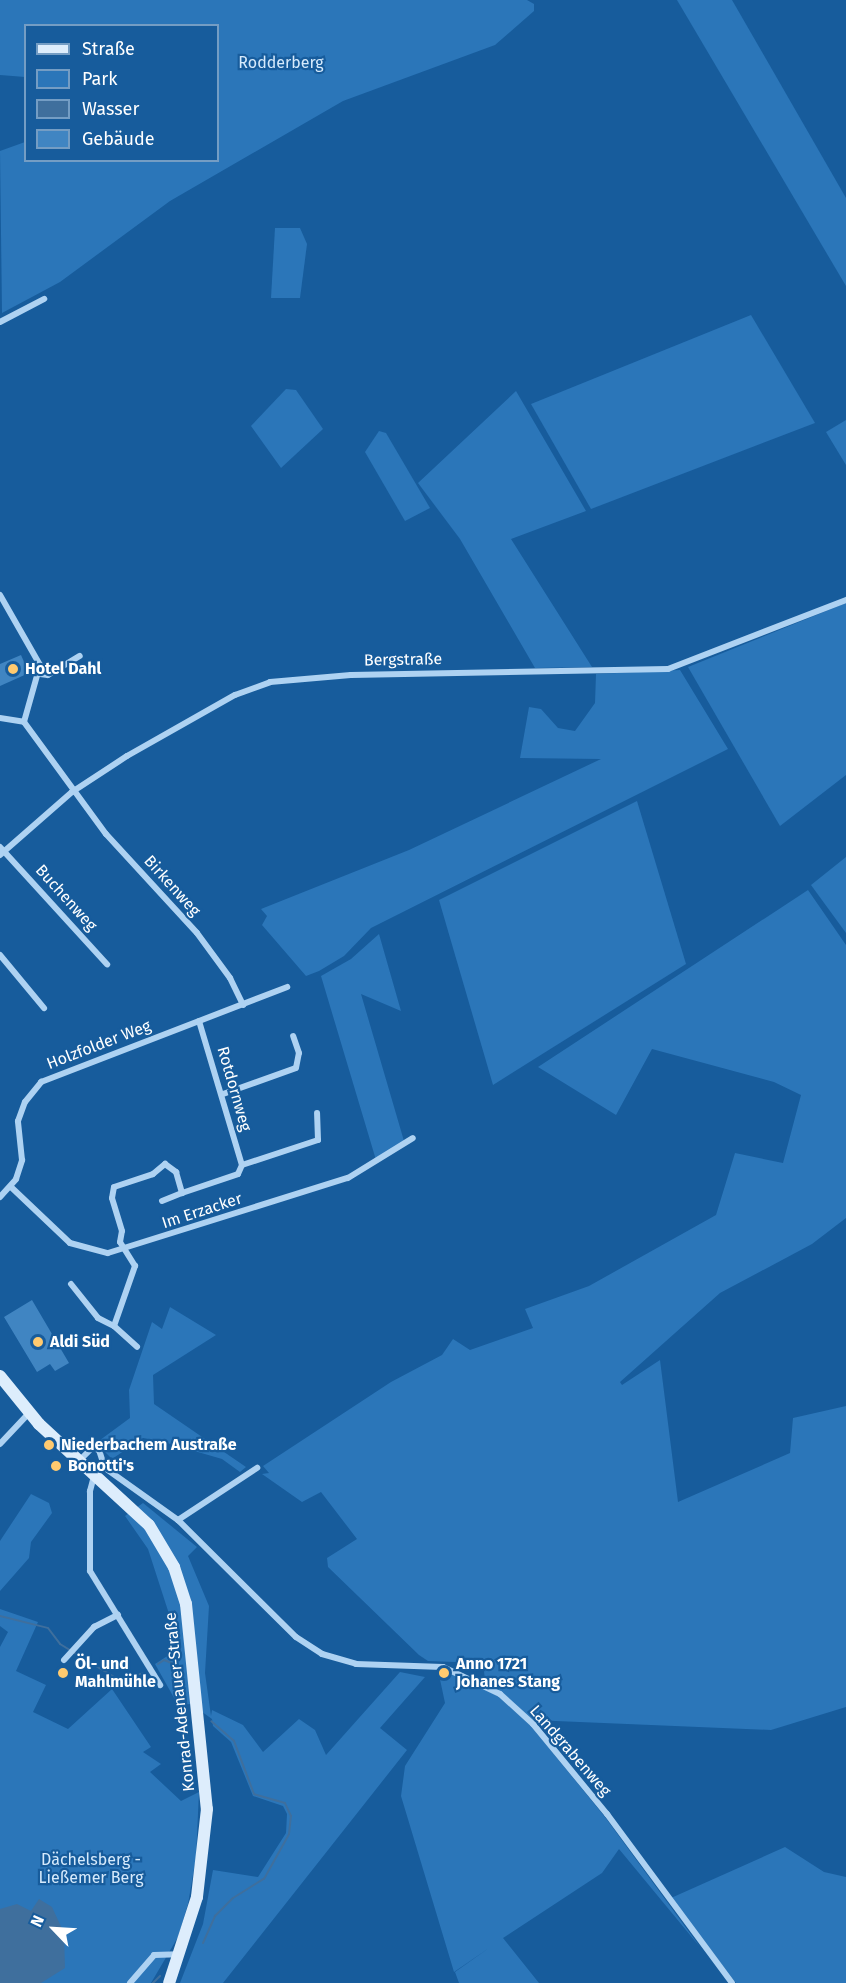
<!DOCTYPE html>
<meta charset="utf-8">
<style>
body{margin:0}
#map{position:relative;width:846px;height:1983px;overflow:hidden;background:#175c9c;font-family:"Fira Sans",sans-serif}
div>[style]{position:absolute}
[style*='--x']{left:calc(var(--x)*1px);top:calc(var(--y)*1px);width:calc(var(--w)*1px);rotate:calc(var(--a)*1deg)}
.green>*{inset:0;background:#2b76b9}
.water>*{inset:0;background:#3f6f9d}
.stream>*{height:2px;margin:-1px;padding:0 1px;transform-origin:1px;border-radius:1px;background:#3f6f9d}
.building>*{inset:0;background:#4085c2}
.street>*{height:6px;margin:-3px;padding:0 3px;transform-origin:3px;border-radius:3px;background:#aed2f2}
.secondary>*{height:12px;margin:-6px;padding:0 6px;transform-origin:6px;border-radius:6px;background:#ddedfc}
.dots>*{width:16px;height:16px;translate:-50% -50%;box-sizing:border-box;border:3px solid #175c9c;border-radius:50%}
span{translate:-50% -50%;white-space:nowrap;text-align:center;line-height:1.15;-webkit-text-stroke:4.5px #175c9c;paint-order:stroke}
.park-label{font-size:16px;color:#d6eafc}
.street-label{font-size:16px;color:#fff}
.poi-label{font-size:16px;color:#fff;font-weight:700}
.left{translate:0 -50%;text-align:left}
.legend{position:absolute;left:24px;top:24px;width:195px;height:138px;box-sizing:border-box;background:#175c9c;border:2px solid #749dc4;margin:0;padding:8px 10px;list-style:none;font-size:18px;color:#fff}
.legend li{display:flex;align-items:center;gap:12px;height:30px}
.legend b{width:30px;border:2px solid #749dc4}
.north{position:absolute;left:24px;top:1899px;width:60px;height:60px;-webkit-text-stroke:4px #175c9c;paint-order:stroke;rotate:295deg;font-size:16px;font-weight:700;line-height:24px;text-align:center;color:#fff}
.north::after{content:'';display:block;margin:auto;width:21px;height:27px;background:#fff;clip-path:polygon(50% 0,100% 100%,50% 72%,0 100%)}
</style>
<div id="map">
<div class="green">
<i style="clip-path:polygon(0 0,527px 0,534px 4px,534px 11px,495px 45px,343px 101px,170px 201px,60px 282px,2px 313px,0 151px,25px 142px,26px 160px,218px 160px,218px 26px,26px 26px,25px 77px,0 75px)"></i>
<i style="clip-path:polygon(677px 0,732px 0,846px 198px,846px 286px)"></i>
<i style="clip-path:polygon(275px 228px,300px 228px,307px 244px,300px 298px,271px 298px)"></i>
<i style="clip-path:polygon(751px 315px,815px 423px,591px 509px,531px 404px)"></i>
<i style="clip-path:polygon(286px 389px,296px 390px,323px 429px,281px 468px,251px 426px)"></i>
<i style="clip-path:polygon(516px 391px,586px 511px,511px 539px,592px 667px,535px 668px,460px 539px,418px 483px)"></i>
<i style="clip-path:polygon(846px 420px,846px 465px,826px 432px)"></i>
<i style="clip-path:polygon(379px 431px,386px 433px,430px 508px,405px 521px,365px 452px)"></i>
<i style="clip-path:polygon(846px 603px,846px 775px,780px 826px,688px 667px)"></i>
<i style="clip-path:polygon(680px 670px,728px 749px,371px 928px,344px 956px,319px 971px,306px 976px,262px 925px,267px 916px,261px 909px,409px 850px,601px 759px,520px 758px,529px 707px,541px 709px,558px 728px,575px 731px,595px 703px,596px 674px)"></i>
<i style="clip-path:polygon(637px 801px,686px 964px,493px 1085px,439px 900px)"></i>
<i style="clip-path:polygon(846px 857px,846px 933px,811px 885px)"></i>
<i style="clip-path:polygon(808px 890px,846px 945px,846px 1218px,812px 1244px,720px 1293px,620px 1382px,622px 1385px,660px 1360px,678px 1502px,790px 1453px,793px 1418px,846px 1406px,846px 1707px,771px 1730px,532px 1720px,485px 1680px,483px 1663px,428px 1661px,419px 1655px,328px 1567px,327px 1558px,357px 1539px,321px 1492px,302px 1502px,262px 1474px,269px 1473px,263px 1466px,391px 1382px,442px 1355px,453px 1339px,470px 1350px,533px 1328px,525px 1309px,589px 1286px,716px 1215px,735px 1153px,783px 1163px,801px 1095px,774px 1082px,652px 1049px,616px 1115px,538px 1067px)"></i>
<i style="clip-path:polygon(379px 934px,401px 1011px,361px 994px,404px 1141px,376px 1160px,321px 976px,351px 959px)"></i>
<i style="clip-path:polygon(170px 1307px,216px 1335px,153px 1375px,154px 1404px,246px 1467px,240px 1472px,222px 1459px,160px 1441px,143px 1438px,112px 1459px,96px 1443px,130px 1418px,129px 1390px,152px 1322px,162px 1329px)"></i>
<i style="clip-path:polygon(31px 1494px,49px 1503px,52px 1513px,31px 1542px,29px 1558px,0 1591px,0 1541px)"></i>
<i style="clip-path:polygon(143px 1503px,197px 1547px,188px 1556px,209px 1606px,205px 1673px,211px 1716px,212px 1710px,243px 1725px,263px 1752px,299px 1719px,315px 1730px,326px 1755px,400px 1672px,425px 1677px,380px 1728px,407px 1750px,223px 1983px,180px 1983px,203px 1924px,213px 1870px,258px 1877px,286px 1833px,287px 1814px,283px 1806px,253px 1796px,231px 1742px,213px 1726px,212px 1719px,191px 1704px,178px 1705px,155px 1664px,172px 1653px,181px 1657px,182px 1654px,148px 1549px,125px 1516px)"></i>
<i style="clip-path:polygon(0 1609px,38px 1622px,16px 1671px,46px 1685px,33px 1712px,68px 1729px,112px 1689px,151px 1747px,143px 1752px,161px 1764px,150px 1772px,181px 1801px,199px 1792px,196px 1857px,188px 1904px,178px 1937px,151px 1983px,0 1983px,0 1647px,8px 1632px,0 1626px)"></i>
<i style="clip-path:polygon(443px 1669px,498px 1696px,531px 1726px,605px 1817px,700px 1947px,619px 1849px,602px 1873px,503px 1938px,539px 1983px,459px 1983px,455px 1972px,489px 1948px,454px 1972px,401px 1796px,405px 1766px,445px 1703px,438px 1670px)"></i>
<i style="clip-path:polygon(785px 1847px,824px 1872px,846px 1877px,846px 1983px,736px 1983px,671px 1898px)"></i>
</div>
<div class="water">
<i style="clip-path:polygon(39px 1899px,52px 1907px,64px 1933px,65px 1968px,41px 1983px,0 1983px,0 1909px,17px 1904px,31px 1911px)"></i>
</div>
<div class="stream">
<i style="--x:0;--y:1616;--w:49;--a:14"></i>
<i style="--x:48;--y:1628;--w:20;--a:53"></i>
<i style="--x:60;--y:1644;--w:69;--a:31.4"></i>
<i style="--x:119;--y:1680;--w:25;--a:-16"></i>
<i style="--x:158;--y:1664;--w:7;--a:-34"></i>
<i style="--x:164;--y:1660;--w:16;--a:22"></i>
<i style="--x:179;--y:1666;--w:33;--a:79"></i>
<i style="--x:203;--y:1943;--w:30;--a:-66"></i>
<i style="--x:215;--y:1916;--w:25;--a:-45"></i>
<i style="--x:233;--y:1898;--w:36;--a:-32"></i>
<i style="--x:264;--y:1879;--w:51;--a:-60.9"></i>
<i style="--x:289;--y:1834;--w:18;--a:-84"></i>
<i style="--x:291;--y:1816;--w:14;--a:-115"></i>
<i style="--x:285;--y:1803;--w:32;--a:-164"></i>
<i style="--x:254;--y:1794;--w:57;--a:-110.7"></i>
<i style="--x:234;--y:1741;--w:30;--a:-139"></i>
<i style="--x:153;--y:1983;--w:10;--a:-45"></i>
</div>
<div class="building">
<i style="clip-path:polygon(21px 655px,29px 673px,0 686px,0 664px)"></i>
<i style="clip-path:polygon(32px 1300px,69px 1363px,55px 1371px,50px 1364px,37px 1372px,4px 1317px)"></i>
</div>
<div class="street">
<i style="--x:0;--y:322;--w:50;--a:-27.6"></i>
<i style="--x:0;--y:595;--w:81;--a:60.3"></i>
<i style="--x:40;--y:665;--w:59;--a:105.7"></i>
<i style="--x:40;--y:674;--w:8;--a:7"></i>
<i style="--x:48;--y:675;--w:37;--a:-31"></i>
<i style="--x:0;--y:718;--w:24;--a:9"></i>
<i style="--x:24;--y:722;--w:139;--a:53.8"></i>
<i style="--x:106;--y:834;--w:134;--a:47.4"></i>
<i style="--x:197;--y:933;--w:56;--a:53.7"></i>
<i style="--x:230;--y:978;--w:30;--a:64"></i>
<i style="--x:0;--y:847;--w:159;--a:47.6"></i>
<i style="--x:0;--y:855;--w:96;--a:-41.2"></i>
<i style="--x:72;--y:792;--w:66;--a:-33.2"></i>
<i style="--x:127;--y:756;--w:124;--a:-29.5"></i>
<i style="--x:235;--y:695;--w:37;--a:-20"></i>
<i style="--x:270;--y:682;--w:81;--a:-4.9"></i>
<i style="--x:351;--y:675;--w:317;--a:-1.1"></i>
<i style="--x:668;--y:669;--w:191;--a:-21.2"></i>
<i style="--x:0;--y:955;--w:69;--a:50.3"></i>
<i style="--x:199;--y:1021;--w:150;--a:73.4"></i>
<i style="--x:242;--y:1165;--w:80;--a:-18.2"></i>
<i style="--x:318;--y:1140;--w:27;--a:-92"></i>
<i style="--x:223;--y:1094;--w:77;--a:-19.6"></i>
<i style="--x:296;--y:1068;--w:15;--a:-79"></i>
<i style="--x:299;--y:1053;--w:18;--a:-109"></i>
<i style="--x:11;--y:1187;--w:81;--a:43.5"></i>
<i style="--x:70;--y:1243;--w:39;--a:15"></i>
<i style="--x:108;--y:1253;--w:251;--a:-17.4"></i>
<i style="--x:348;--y:1178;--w:76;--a:-31.6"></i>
<i style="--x:0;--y:1197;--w:24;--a:-48"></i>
<i style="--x:16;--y:1179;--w:20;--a:-72"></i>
<i style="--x:22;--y:1160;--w:39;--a:-96"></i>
<i style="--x:18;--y:1121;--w:20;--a:-70"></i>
<i style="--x:25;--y:1102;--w:26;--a:-51"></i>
<i style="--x:41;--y:1082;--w:264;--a:-21.1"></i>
<i style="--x:162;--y:1201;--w:22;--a:-22"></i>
<i style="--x:71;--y:1284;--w:43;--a:51.5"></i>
<i style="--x:98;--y:1318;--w:18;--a:27"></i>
<i style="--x:114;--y:1326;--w:64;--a:-70.7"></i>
<i style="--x:135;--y:1266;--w:28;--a:-122"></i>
<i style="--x:120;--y:1242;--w:11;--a:-80"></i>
<i style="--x:122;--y:1231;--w:34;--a:-107"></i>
<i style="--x:112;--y:1198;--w:11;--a:-80"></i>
<i style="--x:114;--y:1187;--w:41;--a:-18.4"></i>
<i style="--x:153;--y:1174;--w:16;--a:-40"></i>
<i style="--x:165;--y:1164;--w:14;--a:36"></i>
<i style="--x:176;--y:1172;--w:22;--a:74"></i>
<i style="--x:182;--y:1193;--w:59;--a:-18.7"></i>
<i style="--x:238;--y:1174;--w:10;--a:-66"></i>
<i style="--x:114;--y:1326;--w:31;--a:42"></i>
<i style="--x:0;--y:1444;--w:42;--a:-46.9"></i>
<i style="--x:80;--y:1460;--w:17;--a:-45"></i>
<i style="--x:92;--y:1448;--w:7;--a:16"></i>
<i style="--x:99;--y:1450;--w:19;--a:72"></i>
<i style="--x:105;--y:1468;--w:90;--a:35.5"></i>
<i style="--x:178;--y:1520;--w:166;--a:44.8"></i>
<i style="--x:296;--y:1637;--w:31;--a:33"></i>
<i style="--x:322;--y:1654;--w:35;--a:16"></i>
<i style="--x:356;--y:1664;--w:87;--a:2"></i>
<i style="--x:443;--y:1667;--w:63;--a:25.3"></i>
<i style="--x:500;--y:1694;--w:45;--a:42.3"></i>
<i style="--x:533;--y:1724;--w:117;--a:50.6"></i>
<i style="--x:607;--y:1814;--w:210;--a:53.5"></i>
<i style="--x:94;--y:1476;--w:16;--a:105"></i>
<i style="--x:90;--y:1491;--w:80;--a:90"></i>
<i style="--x:90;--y:1571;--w:134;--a:58.4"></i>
<i style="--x:178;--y:1520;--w:95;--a:-33.4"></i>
<i style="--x:64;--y:1660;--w:45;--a:-47.7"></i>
<i style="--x:94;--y:1627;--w:27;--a:-27"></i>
<i style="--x:130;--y:1983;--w:37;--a:-49"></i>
<i style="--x:154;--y:1955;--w:24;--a:-2"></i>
</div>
<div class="secondary">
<i style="--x:0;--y:1376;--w:62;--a:50.9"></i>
<i style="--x:39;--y:1424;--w:149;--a:42.6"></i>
<i style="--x:149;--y:1525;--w:49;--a:59.2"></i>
<i style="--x:174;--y:1567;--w:39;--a:72"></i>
<i style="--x:186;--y:1604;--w:206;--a:84.2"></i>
<i style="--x:207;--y:1809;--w:89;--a:96.5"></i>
<i style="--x:197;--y:1897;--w:90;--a:108"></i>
</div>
<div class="dots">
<i style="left:13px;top:669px;background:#ffca6f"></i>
<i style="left:38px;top:1342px;background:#ffca6f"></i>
<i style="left:49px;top:1445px;background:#ffca6f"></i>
<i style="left:56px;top:1466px;background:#ffca6f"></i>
<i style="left:63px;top:1673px;background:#ffca6f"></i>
<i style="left:444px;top:1673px;background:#ffca6f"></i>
</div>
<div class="park-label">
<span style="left:281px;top:63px">Rodderberg</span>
<span style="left:91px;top:1869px">Dächelsberg -<br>Ließemer Berg</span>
</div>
<div class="street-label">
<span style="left:403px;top:660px;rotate:-1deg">Bergstraße</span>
<span style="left:172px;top:886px;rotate:48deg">Birkenweg</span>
<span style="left:66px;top:898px;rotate:48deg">Buchenweg</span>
<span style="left:99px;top:1045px;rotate:-21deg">Holzfolder Weg</span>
<span style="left:234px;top:1089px;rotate:74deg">Rotdornweg</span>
<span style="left:202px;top:1211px;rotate:-18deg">Im Erzacker</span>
<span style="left:180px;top:1702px;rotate:-96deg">Konrad-Adenauer-Straße</span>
<span style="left:570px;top:1751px;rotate:49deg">Landgrabenweg</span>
</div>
<div class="poi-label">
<span class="left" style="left:25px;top:669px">Hotel Dahl</span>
<span class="left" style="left:50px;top:1342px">Aldi Süd</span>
<span class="left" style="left:61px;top:1445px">Niederbachem Austraße</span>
<span class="left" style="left:68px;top:1466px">Bonotti's</span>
<span class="left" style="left:75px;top:1673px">Öl- und<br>Mahlmühle</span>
<span class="left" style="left:456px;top:1673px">Anno 1721<br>Johanes Stang</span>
</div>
<ul class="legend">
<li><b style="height:8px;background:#ddedfc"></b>Straße</li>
<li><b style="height:16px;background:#2b76b9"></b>Park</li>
<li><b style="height:16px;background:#3f6f9d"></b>Wasser</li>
<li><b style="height:16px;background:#4085c2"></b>Gebäude</li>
</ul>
<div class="north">N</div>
</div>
